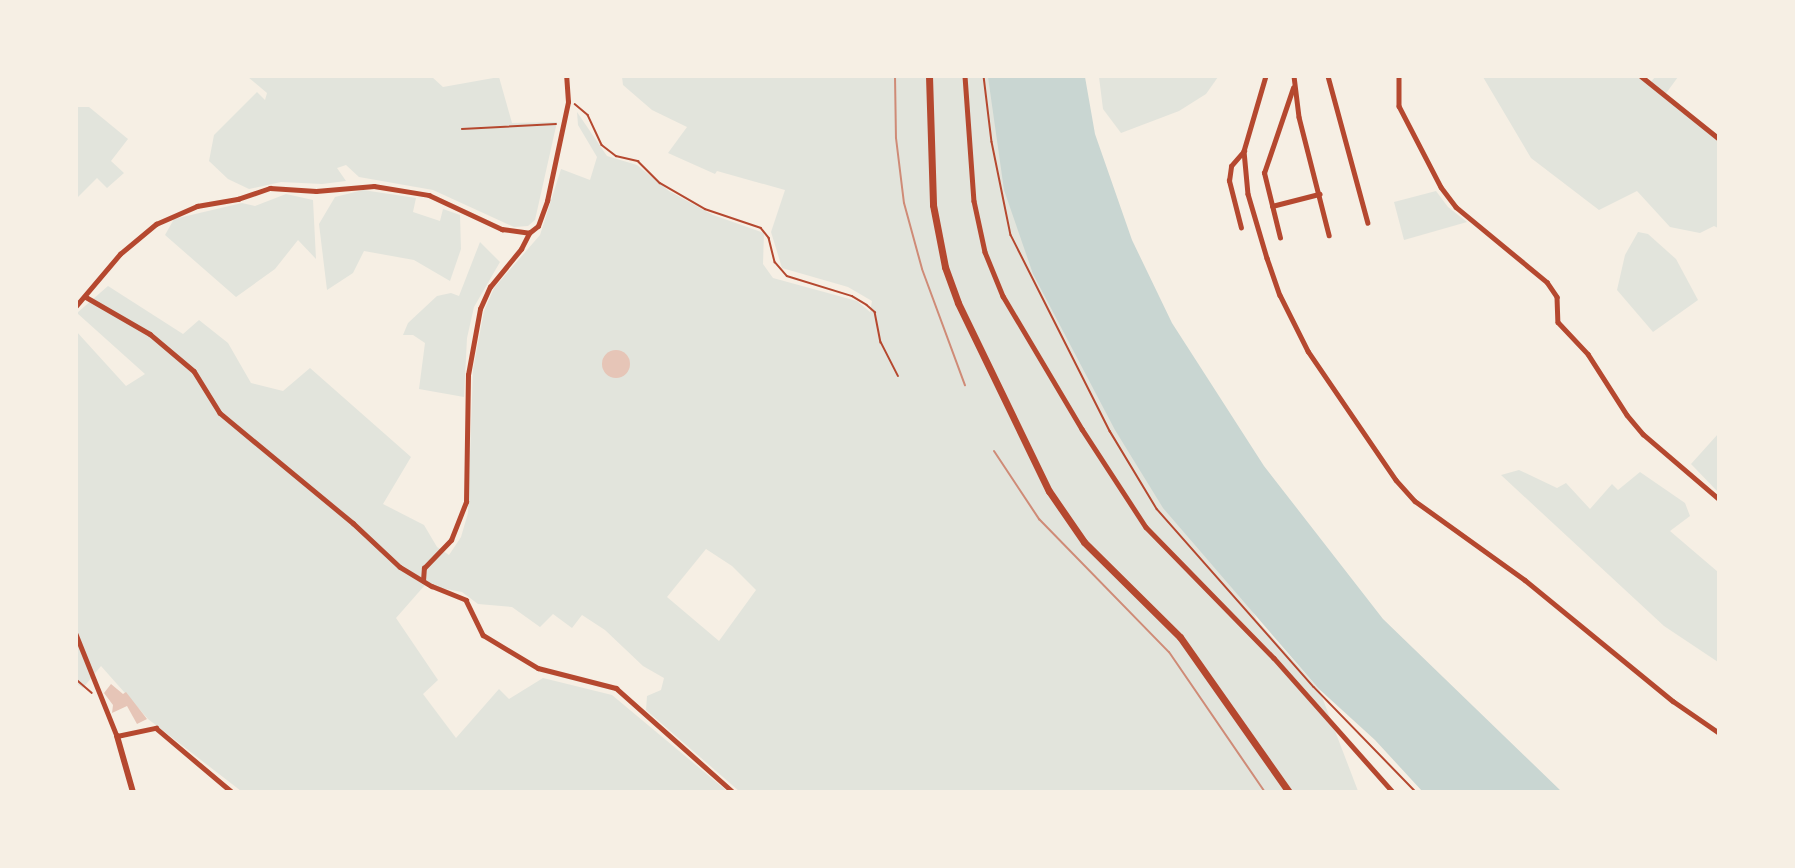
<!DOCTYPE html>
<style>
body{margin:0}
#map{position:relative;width:1795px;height:868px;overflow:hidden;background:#f6efe4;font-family:"Public Sans",sans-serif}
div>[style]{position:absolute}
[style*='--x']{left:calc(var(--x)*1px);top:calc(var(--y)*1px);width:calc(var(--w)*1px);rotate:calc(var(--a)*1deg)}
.green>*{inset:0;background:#e2e4dc}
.water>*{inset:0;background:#c9d6d2}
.building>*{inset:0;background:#e6c5b7}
.round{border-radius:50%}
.path>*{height:1.5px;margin:-0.75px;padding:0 0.75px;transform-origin:0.75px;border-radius:0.75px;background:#b5482f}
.minor>*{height:4.5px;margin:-2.25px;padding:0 2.25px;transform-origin:2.25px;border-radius:2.25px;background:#b5482f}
.tertiary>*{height:6px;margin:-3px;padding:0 3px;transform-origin:3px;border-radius:3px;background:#b5482f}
.secondary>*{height:7px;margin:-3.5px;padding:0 3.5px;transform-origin:3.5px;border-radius:3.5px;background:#b5482f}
.rail>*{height:2px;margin:-1px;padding:0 1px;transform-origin:1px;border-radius:1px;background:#cf8b77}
span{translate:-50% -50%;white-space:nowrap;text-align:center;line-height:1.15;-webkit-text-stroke:4.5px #f6efe4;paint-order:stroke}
.frame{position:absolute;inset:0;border:78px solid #f6efe4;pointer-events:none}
</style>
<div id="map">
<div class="green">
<i style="clip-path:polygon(1637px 76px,1649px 84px,1655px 77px,1678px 77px,1664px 96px,1718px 140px,1718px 228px,1714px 226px,1700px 233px,1670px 227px,1637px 191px,1599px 210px,1531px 158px,1483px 77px)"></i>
<i style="clip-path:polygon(248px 77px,432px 77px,443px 87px,499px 77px,512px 123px,557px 122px,535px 220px,528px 226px,514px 227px,433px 190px,359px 177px,346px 165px,337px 168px,346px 181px,322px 184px,281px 182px,249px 189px,228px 179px,209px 161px,214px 135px,257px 92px,265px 100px,267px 93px)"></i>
<i style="clip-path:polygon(evenodd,622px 77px,989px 77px,1257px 620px,1319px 689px,1358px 791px,739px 791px,646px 710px,647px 696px,661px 690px,664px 678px,643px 666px,605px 630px,582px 615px,572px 628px,553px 614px,540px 627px,512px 607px,478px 604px,462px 592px,425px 585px,396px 618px,438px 680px,423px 694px,456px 738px,499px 689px,509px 699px,543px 678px,612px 695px,727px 791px,241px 791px,148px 719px,101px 666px,83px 688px,77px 684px,76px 331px,126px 386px,145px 374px,77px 313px,108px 286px,183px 334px,199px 320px,228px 343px,251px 383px,283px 391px,310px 368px,411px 457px,383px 504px,424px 525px,437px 547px,449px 555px,461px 537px,468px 513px,473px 369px,484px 311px,494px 288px,540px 235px,561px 169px,590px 180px,597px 157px,578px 125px,577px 112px,607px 156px,637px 165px,669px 191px,713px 215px,764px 233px,763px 264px,773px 278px,857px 301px,870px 312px,872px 301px,848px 287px,782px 268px,771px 232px,785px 190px,717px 171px,715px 174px,668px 153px,687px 127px,652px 110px,623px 85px,622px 77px,706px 549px,732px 566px,756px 590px,719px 641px,667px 597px,706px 549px)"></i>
<i style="clip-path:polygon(1099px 77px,1099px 76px,1218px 77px,1206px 94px,1179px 111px,1121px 133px,1103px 109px)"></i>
<i style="clip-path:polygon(77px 107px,89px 107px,128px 139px,111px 161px,124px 173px,107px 188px,97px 178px,77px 198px)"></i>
<i style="clip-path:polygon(363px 190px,416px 198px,413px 212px,440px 221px,443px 209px,460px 215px,461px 249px,450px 281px,414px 260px,364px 251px,353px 273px,327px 290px,319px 224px,335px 197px)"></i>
<i style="clip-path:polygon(1436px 191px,1448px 207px,1467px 222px,1404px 240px,1394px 202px)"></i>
<i style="clip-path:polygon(286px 194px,313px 200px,316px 259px,298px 240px,275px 269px,236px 297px,165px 235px,174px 219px,242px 203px,255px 206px)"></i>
<i style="clip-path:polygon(1638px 232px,1648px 234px,1676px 259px,1698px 300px,1653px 332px,1617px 290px,1625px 255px)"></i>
<i style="clip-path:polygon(480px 242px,500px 262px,474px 307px,467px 338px,464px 397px,419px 389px,425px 343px,413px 335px,403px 335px,408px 323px,437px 296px,451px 293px,459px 296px)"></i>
<i style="clip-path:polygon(1718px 434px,1718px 492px,1691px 464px)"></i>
<i style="clip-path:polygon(1519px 470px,1557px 488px,1566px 483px,1590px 509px,1612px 484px,1618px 490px,1640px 472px,1685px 503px,1690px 516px,1670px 531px,1718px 572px,1718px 662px,1664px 626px,1501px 475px)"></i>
</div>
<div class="water">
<i style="clip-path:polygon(988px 77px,1085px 77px,1095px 134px,1132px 240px,1172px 323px,1264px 466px,1383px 619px,1561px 791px,1422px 791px,1375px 740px,1319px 689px,1163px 508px,1115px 430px,1033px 274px,1004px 190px)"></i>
</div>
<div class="building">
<i class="round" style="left:602px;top:350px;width:28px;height:28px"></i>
<i style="clip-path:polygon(111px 684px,123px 694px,126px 692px,147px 719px,137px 724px,127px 706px,112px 713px,113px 705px,104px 693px)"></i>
</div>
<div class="path">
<i style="--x:984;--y:76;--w:66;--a:83.1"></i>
<i style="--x:992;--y:142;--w:95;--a:78.5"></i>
<i style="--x:1011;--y:235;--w:220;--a:63.2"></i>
<i style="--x:1110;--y:431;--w:91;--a:58.9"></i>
<i style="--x:1157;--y:509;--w:237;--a:48.6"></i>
<i style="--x:1314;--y:687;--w:146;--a:45.8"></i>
<i style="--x:575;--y:104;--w:17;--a:40"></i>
<i style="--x:588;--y:115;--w:33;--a:65"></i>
<i style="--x:602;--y:145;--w:18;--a:38"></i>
<i style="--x:616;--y:156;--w:23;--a:13"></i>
<i style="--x:638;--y:161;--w:31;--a:45"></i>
<i style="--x:660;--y:183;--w:52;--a:30"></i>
<i style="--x:705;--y:209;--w:59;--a:18.7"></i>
<i style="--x:761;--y:228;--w:13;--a:51"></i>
<i style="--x:769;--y:238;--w:25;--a:76"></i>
<i style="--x:775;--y:262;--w:18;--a:49"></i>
<i style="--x:787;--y:276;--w:68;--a:17.1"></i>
<i style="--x:852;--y:296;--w:17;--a:31"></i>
<i style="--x:867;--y:305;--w:11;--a:41"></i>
<i style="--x:875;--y:312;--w:31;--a:79"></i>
<i style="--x:881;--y:342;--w:38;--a:63"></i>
<i style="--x:462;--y:129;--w:94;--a:-3"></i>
<i style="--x:76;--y:679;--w:21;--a:41"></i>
</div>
<div class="minor">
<i style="--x:965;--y:76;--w:125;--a:85.9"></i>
<i style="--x:974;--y:201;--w:52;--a:77.8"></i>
<i style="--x:985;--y:252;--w:48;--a:67.8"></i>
<i style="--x:1003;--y:296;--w:155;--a:59.3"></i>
<i style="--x:1082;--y:429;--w:117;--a:56.9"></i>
<i style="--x:1146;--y:527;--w:183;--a:45.7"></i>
<i style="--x:1274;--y:658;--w:179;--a:48.4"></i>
<i style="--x:1266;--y:76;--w:78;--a:106.3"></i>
<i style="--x:1244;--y:151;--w:43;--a:84.7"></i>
<i style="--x:1248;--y:194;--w:67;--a:73.5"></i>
<i style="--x:1267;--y:258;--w:39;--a:71"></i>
<i style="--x:1280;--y:295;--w:63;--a:63.4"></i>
<i style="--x:1308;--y:351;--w:156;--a:55.7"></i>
<i style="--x:1396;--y:480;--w:28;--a:48"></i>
<i style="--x:1415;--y:501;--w:135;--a:35.7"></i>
<i style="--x:1525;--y:580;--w:191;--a:39.3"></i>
<i style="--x:1673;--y:701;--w:55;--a:34.6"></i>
<i style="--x:1294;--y:76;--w:41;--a:83"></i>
<i style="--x:1299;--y:117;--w:122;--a:75.7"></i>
<i style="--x:1328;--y:76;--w:152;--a:74.8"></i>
<i style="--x:1399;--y:76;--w:30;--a:90"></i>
<i style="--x:1399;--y:106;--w:91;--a:62.6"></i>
<i style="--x:1441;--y:187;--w:25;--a:53"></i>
<i style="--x:1456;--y:207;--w:118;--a:39.5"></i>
<i style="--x:1547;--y:282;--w:18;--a:56"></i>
<i style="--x:1557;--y:297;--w:25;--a:88"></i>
<i style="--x:1558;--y:322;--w:44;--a:46.8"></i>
<i style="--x:1588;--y:354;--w:72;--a:57.4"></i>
<i style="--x:1627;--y:415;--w:25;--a:50"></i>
<i style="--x:1643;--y:434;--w:99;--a:40.5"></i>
<i style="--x:1641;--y:76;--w:99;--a:38.8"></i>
<i style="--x:1272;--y:206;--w:49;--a:-14.3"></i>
<i style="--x:1241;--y:228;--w:49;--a:-104.3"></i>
<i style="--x:1229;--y:181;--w:15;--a:-82"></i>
<i style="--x:1231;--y:166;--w:20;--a:-49"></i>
<i style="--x:1280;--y:238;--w:67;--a:-103.8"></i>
<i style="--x:1264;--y:173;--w:90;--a:-71.2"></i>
<i style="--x:86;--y:297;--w:74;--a:30"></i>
<i style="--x:150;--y:334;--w:57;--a:40.1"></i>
<i style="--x:194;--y:371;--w:49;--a:58.2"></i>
<i style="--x:220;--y:413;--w:173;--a:39.6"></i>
<i style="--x:353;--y:523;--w:64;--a:43.1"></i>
<i style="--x:400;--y:567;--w:37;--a:31"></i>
<i style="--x:432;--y:586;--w:37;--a:22"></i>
<i style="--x:466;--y:600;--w:39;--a:64"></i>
<i style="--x:483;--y:635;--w:64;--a:31"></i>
<i style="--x:538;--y:668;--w:81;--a:14.4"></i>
<i style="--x:616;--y:688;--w:157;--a:41.6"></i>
<i style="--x:76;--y:306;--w:68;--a:-49.8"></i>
<i style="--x:120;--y:254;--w:47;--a:-39.8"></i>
<i style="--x:156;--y:224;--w:45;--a:-23.7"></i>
<i style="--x:197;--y:206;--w:42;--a:-9.7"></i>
<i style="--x:238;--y:199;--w:34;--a:-19"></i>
<i style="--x:270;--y:188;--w:46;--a:3.7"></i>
<i style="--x:316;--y:191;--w:58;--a:-4.9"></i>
<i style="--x:374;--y:186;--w:56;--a:9.3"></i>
<i style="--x:429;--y:195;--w:81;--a:25"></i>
<i style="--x:502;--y:229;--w:27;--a:8"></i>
<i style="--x:529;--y:233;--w:11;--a:-38"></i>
<i style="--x:538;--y:226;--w:27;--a:-70"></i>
<i style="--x:547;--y:201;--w:101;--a:-78"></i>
<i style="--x:568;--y:102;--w:26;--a:-94"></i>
<i style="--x:423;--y:581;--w:13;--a:-86"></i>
<i style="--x:424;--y:568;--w:39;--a:-46"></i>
<i style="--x:451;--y:540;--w:41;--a:-68.5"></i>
<i style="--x:466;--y:502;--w:127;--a:-89.1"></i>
<i style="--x:468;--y:375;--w:67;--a:-79.7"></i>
<i style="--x:480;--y:309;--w:24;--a:-66"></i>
<i style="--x:490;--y:287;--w:49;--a:-50.8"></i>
<i style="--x:521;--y:249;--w:18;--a:-63"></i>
<i style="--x:76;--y:634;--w:110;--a:68.1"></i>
<i style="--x:117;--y:736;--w:40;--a:-12"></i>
<i style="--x:156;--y:728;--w:99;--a:40.1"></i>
</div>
<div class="tertiary">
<i style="--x:117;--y:736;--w:58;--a:74.1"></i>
</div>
<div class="secondary">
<i style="--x:929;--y:76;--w:129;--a:88.2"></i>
<i style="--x:933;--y:205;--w:63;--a:79"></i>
<i style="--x:945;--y:267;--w:38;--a:70"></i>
<i style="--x:958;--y:303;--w:209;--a:64.2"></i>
<i style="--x:1049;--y:491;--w:62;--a:55.5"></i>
<i style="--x:1084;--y:542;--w:135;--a:44.7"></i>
<i style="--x:1180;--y:637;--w:189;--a:54.9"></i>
</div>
<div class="rail">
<i style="--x:895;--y:76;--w:62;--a:89.1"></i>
<i style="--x:896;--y:138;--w:65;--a:83"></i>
<i style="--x:904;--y:203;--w:68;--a:74.7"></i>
<i style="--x:922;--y:269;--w:124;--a:69.7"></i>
<i style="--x:994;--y:451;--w:82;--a:56.5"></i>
<i style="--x:1039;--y:519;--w:186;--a:45.7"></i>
<i style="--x:1169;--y:652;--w:170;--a:55.6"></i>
</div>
<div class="frame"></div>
</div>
